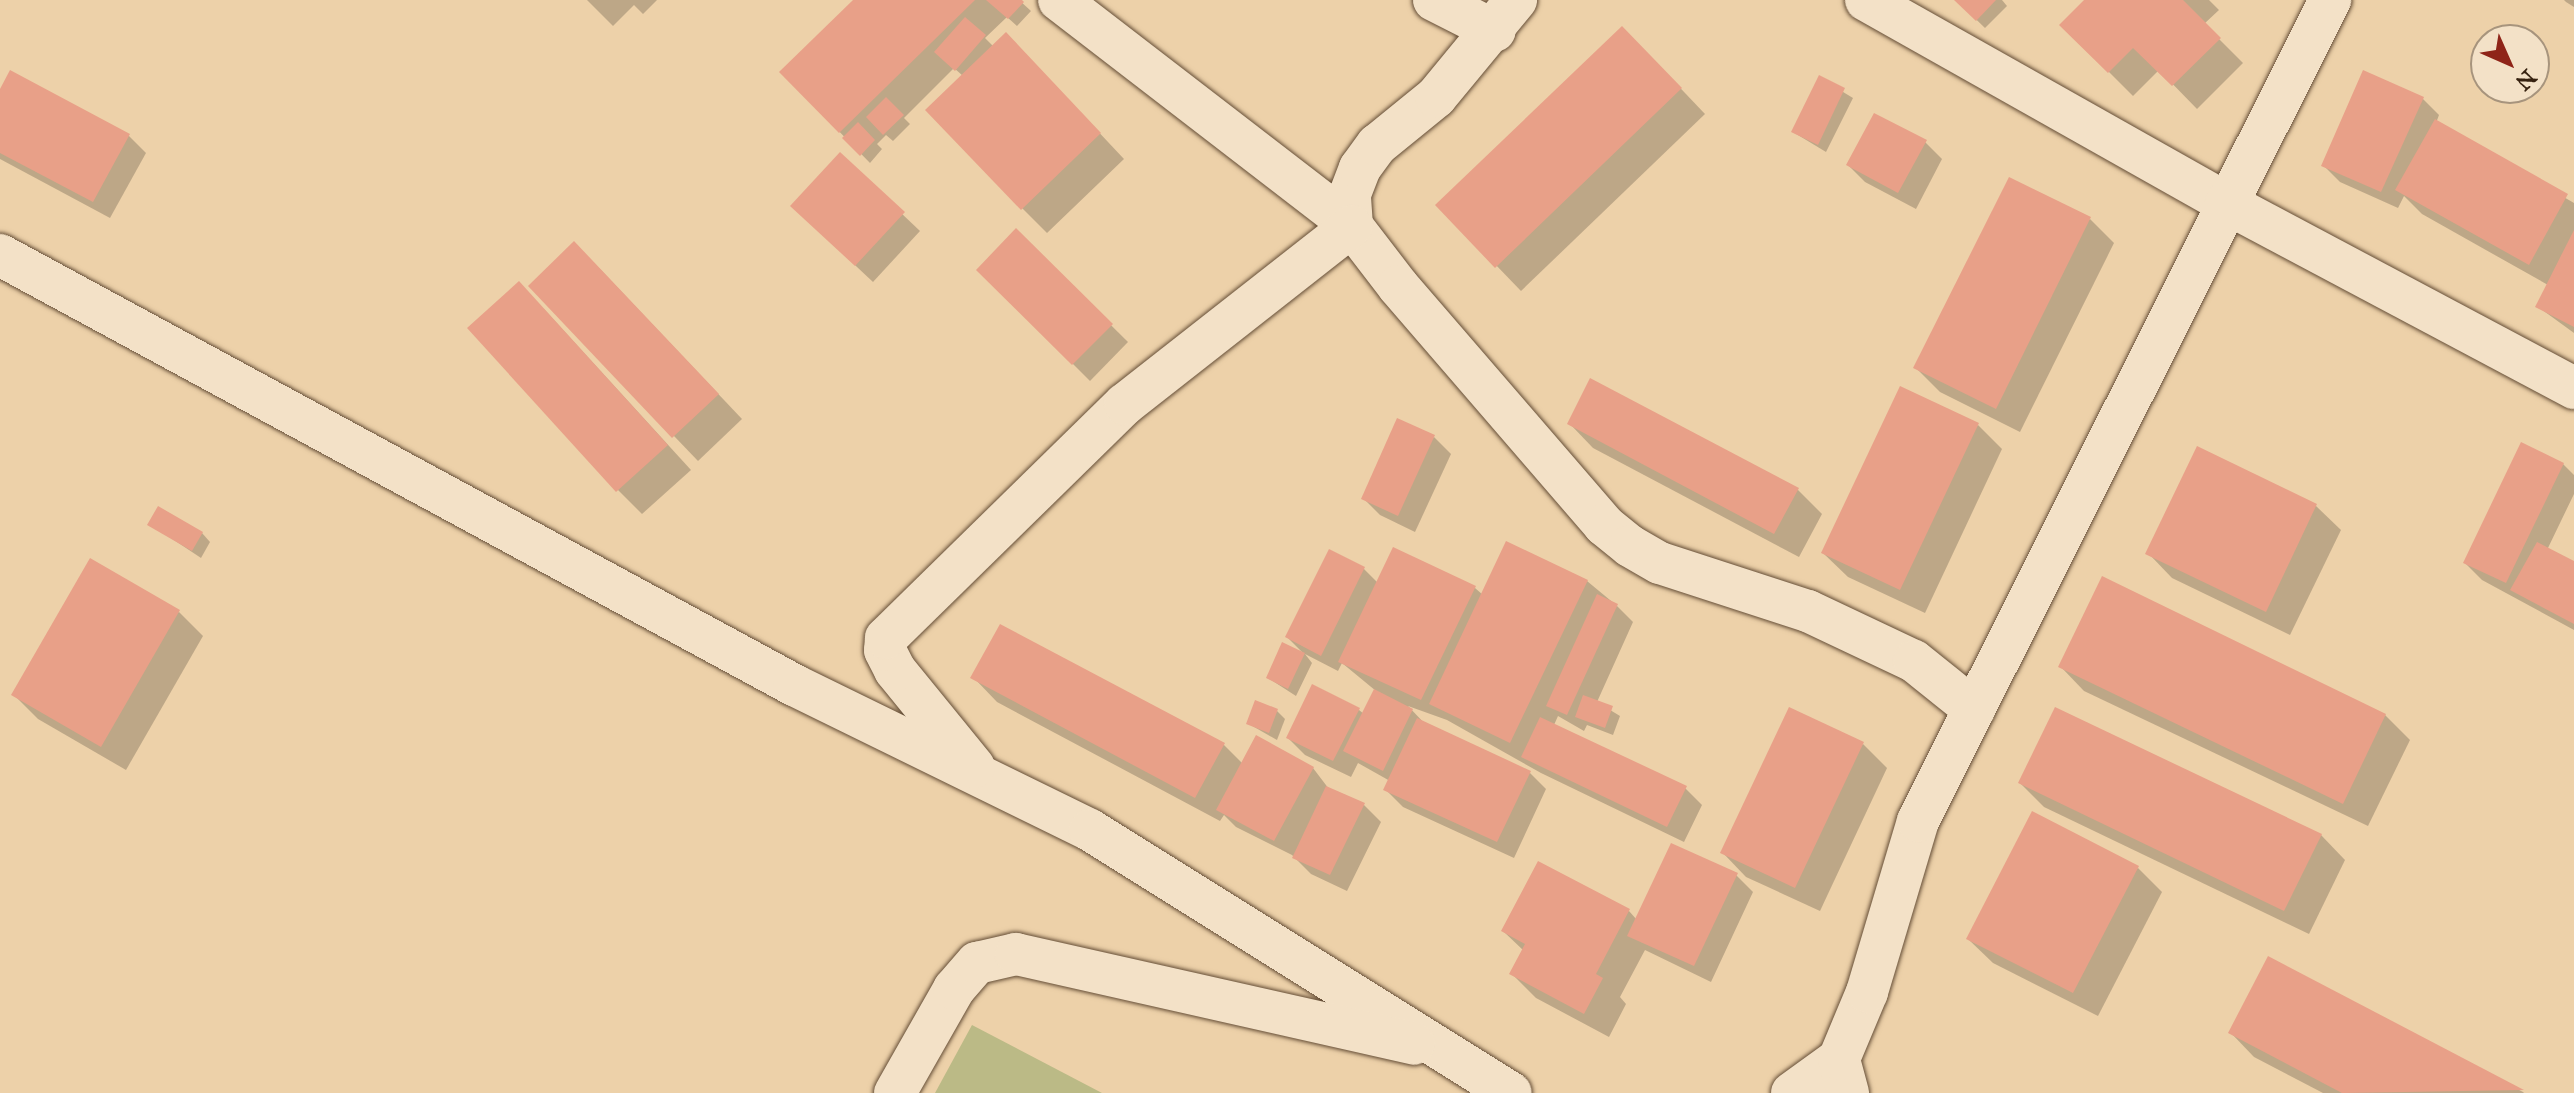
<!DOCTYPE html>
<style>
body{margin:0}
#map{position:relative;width:2574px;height:1093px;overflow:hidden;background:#edd1a9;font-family:"IM FELL Great Primer",serif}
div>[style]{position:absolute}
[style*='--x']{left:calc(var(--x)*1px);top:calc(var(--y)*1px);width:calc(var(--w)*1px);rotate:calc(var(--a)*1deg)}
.green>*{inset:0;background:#bbba86}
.shadow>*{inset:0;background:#0003}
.building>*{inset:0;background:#e8a088}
.roads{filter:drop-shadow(0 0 2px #644d36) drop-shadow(0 0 2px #644d36)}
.street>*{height:42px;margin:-21px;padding:0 21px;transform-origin:21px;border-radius:21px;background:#f3e1c7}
span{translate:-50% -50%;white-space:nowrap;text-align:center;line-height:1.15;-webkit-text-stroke:6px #f3e1c7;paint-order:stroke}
.north{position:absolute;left:2470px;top:24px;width:80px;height:80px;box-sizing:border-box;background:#f3e1c7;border:2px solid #a7947d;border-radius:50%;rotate:135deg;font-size:22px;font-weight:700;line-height:32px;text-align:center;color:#36210f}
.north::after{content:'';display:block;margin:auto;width:28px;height:36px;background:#8f2418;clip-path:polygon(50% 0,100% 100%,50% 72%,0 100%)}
</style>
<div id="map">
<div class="green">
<i style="clip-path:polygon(972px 1025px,1102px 1093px,935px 1093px)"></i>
</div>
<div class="shadow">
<i style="clip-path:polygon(587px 0,657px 0,643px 14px,634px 5px,613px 26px)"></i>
<i style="clip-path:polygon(856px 0,1019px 0,1031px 11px,1017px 26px,1007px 17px,985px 38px,994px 47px,1030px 59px,1124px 159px,1047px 233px,1022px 208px,963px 76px,954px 68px,904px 118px,910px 124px,893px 141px,886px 135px,877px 144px,882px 149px,870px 163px,781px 72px)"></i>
<i style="clip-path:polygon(1956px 0,2002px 0,2007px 6px,1985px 28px)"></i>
<i style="clip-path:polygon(2087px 0,2209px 0,2219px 10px,2204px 24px,2243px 63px,2197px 109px,2159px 70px,2133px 96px,2062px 25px)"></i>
<i style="clip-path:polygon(2564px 0,2574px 0,2574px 7px,2566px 2px)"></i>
<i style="clip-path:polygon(1646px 52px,1705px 114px,1521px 291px,1438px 205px)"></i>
<i style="clip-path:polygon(1820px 78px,1853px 98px,1826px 152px,1793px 132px)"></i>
<i style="clip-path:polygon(0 93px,129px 136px,146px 153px,110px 218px,0 159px)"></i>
<i style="clip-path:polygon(2422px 98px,2439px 115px,2436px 123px,2574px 203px,2574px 333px,2537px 306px,2548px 285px,2422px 214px,2404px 196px,2398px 208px,2340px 182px,2323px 165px)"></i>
<i style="clip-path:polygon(1925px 142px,1942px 159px,1916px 209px,1865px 182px,1848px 165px)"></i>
<i style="clip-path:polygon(840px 155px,920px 231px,873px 282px,810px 223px)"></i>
<i style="clip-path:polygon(2090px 219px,2114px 243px,2020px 432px,1940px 392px,1916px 368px)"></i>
<i style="clip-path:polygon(1016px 231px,1128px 342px,1090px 381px,979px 270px)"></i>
<i style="clip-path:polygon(599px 268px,742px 419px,698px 461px,531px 287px)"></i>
<i style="clip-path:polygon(543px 308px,691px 470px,642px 514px,618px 490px)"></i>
<i style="clip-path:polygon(1569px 423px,1798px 490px,1822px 514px,1799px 557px,1593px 448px)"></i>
<i style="clip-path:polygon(1978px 425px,2002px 449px,1925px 613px,1848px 577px,1823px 553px)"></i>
<i style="clip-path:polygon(1434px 437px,1451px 454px,1415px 532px,1380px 515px,1363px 498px)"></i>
<i style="clip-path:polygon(2198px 449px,2316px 506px,2341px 530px,2290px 635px,2172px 578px,2148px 553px)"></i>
<i style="clip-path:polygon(2563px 464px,2574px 475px,2574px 494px,2547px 550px,2574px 564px,2574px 630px,2482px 580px,2465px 563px)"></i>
<i style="clip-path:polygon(150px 524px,202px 533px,210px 542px,201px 558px)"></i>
<i style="clip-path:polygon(1330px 552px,1364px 569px,1378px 583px,1475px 588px,1483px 595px,1587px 581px,1616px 605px,1633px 622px,1597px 702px,1620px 716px,1613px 735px,1587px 725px,1584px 731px,1558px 716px,1554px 725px,1685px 788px,1702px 805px,1684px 842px,1541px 773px,1447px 720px,1408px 706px,1426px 725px,1529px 772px,1546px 789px,1514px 858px,1403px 807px,1386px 790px,1390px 781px,1358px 763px,1351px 777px,1305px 755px,1288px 738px,1359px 710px,1364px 714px,1376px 691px,1342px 663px,1338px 671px,1305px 654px,1312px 663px,1296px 696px,1268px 678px,1304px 654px,1287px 637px)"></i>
<i style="clip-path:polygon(179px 612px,203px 636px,126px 770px,38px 719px,13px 694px)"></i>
<i style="clip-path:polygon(2060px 666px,2385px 715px,2410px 740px,2368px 826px,2084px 691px)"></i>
<i style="clip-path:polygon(973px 677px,1224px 745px,1243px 764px,1313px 768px,1329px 789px,1364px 805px,1381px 822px,1347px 891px,1311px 874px,1292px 855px,1236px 827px,1224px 815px,1220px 821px,997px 702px)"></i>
<i style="clip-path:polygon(1277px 711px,1285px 719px,1277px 740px,1249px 724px)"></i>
<i style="clip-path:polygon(1863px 744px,1887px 768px,1820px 911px,1746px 877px,1722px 852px)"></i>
<i style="clip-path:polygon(2020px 783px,2321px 835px,2345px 860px,2309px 934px,2044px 807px)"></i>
<i style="clip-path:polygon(2138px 868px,2162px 892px,2098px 1016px,1993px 963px,1968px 939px)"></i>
<i style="clip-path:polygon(1736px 875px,1753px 892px,1711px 982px,1645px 950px,1620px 997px,1626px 1004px,1609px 1037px,1536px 998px,1512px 974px,1524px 951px,1503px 931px,1629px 911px,1637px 920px)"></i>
<i style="clip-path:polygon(2268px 958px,2523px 1092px,2524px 1093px,2323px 1093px,2254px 1057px,2230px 1032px)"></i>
</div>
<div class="building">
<i style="clip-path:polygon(853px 0,975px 0,839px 133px,779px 72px)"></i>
<i style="clip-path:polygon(986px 0,1022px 0,1024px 2px,1008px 19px)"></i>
<i style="clip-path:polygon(1954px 0,1996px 0,1976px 21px)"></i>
<i style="clip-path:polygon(2084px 0,2183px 0,2221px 38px,2172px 86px,2133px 48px,2108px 73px,2059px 25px)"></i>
<i style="clip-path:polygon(965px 17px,986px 35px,955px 71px,934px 52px)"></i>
<i style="clip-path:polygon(1622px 26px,1682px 88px,1495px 268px,1435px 205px)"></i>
<i style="clip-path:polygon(1006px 32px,1101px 133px,1021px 210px,925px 110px)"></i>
<i style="clip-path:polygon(10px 70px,130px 134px,93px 202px,0 153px,0 89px)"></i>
<i style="clip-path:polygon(2363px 70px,2424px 97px,2381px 192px,2321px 166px)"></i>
<i style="clip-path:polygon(1819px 75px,1845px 88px,1818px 145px,1791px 132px)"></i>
<i style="clip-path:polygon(886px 97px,904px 115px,883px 135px,866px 117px)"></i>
<i style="clip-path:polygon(1874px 113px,1927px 140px,1898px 193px,1846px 165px)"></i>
<i style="clip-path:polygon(2435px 119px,2568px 194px,2529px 265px,2395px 190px)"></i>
<i style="clip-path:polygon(858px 122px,875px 140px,860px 156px,842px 138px)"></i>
<i style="clip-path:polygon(840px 152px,905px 212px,855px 266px,790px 206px)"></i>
<i style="clip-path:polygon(2009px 177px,2091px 217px,1996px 409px,1913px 368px)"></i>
<i style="clip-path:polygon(1016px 228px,1113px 324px,1072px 365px,976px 270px)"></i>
<i style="clip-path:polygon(2574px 230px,2574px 327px,2535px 307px)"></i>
<i style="clip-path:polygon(574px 241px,719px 394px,672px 438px,528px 286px)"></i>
<i style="clip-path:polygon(519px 281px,668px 445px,616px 492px,467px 328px)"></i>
<i style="clip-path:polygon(1590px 378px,1799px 488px,1774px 534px,1567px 424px)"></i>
<i style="clip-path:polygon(1900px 386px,1979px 423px,1900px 590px,1821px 553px)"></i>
<i style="clip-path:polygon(1397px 418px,1435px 435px,1398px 516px,1361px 499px)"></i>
<i style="clip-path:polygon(2521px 442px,2564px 463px,2506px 583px,2463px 563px)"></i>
<i style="clip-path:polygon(2197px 446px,2317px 504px,2266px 612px,2145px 554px)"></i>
<i style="clip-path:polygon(158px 506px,203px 532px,192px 551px,147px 525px)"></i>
<i style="clip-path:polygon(1506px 541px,1588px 580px,1510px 743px,1429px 704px)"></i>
<i style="clip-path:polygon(2537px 542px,2574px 561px,2574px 624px,2510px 590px)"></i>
<i style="clip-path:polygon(1393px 547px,1476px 586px,1421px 700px,1338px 662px)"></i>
<i style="clip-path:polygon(1329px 549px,1365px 567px,1321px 656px,1285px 637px)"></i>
<i style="clip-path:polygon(90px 558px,180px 610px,101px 747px,11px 695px)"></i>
<i style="clip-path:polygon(2102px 576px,2386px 714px,2343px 804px,2058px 667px)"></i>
<i style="clip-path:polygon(1597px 594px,1618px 604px,1567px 715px,1546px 706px)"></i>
<i style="clip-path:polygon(1000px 624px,1225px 743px,1195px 798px,970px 678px)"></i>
<i style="clip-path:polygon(1282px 642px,1305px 653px,1288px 689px,1266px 678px)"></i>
<i style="clip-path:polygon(1312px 684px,1360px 708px,1333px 761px,1286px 738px)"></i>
<i style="clip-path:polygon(1374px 689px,1413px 709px,1383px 771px,1343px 751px)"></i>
<i style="clip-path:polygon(1583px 695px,1613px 706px,1605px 728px,1575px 717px)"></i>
<i style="clip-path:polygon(1255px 700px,1278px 709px,1269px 733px,1246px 724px)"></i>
<i style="clip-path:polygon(1789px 707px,1864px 742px,1795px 888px,1720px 853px)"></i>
<i style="clip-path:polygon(2055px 707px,2322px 834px,2284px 911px,2018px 783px)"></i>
<i style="clip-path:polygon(1540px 717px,1687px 786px,1667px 827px,1521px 757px)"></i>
<i style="clip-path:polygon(1417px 718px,1531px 771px,1497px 842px,1383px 790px)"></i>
<i style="clip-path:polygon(1256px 735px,1314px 767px,1274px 841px,1216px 810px)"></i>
<i style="clip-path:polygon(1326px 786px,1365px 803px,1330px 875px,1292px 858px)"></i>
<i style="clip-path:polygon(2032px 811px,2139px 866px,2073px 993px,1966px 939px)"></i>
<i style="clip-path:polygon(1671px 843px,1738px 873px,1694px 966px,1627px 936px)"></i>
<i style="clip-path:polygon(1538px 861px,1630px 909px,1596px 974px,1603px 978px,1584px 1014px,1509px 974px,1525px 944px,1501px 931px)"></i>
<i style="clip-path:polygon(2268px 956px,2524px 1090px,2342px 1093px,2228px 1033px)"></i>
</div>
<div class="roads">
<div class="street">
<i style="--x:1059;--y:0;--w:370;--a:37.6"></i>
<i style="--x:1352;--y:226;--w:76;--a:52.5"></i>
<i style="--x:1398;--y:286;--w:316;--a:49.2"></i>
<i style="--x:1604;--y:525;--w:33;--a:39"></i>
<i style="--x:1630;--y:546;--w:34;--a:30"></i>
<i style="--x:1660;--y:563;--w:156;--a:18"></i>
<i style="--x:1808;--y:611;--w:117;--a:25.3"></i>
<i style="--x:1914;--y:661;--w:77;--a:38.7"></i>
<i style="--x:1434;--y:0;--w:68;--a:26.9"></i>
<i style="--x:1866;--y:0;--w:413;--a:29.4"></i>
<i style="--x:2226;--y:203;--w:394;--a:28"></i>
<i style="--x:1352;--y:226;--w:32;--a:-94"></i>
<i style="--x:1350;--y:194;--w:28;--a:-69"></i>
<i style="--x:1360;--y:168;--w:29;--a:-54"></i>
<i style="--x:1377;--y:145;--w:76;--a:-39.1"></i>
<i style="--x:1436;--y:97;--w:126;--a:-50.5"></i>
<i style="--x:0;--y:255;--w:903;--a:28.44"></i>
<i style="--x:794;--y:685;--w:330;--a:26.1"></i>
<i style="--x:1090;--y:830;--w:496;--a:32"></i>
<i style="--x:974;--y:767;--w:125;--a:-129.2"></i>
<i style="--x:895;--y:670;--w:22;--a:-117"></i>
<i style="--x:885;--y:650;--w:12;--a:-85"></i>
<i style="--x:886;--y:638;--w:334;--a:-44.4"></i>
<i style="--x:1125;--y:404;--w:288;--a:-38.1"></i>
<i style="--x:895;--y:1093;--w:120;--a:-60.4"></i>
<i style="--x:954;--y:989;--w:35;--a:-49"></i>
<i style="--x:977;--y:963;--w:40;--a:-13"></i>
<i style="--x:1016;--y:954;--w:408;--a:12.7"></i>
<i style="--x:1792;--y:1093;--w:58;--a:-35.9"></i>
<i style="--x:1848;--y:1093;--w:35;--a:-105"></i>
<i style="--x:1839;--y:1059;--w:73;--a:-67.3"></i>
<i style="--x:1867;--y:992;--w:178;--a:-73.4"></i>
<i style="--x:1918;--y:821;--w:919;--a:-63.35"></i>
</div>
</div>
<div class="north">N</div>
</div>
